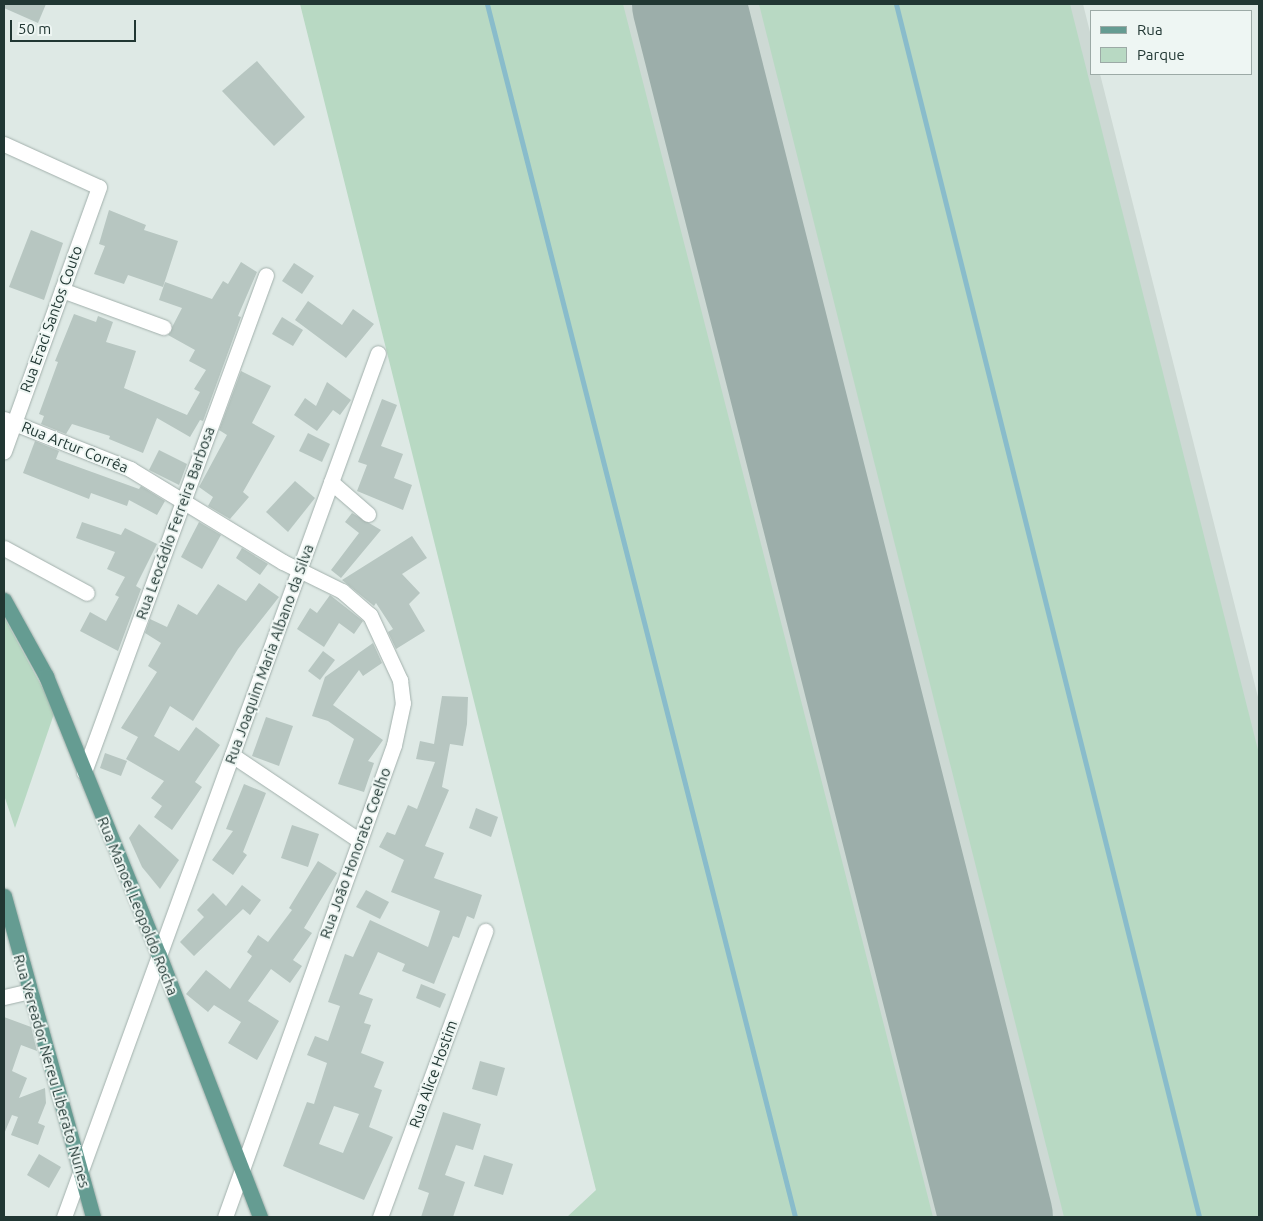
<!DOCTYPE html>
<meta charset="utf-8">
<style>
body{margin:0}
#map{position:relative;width:1263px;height:1221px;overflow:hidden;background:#dee9e5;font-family:Ubuntu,sans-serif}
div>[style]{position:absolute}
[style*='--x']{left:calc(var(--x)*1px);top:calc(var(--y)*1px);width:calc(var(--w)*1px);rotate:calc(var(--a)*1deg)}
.built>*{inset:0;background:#cdd9d4}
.green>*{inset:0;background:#b8d9c3}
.stream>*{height:5px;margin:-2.5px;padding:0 2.5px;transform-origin:2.5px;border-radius:2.5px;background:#89bccb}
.runway>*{height:114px;margin:-57px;padding:0 57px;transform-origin:57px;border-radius:57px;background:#9caeaa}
.building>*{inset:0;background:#b7c6c1}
.roads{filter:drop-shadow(0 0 1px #a2b0ac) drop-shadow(0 0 1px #a2b0ac)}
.minor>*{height:15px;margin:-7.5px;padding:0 7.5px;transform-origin:7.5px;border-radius:7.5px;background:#fff}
.major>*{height:15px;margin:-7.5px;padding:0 7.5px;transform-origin:7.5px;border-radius:7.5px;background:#659c92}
span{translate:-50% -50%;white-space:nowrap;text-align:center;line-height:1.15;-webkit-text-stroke:4px #eef6f3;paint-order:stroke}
.street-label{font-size:15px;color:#213733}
.frame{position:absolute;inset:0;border:5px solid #213733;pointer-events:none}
.legend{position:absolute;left:1090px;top:10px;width:162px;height:65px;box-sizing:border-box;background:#eef6f3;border:1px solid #9caaa6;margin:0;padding:6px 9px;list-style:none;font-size:15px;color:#213733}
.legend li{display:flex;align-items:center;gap:10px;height:25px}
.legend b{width:25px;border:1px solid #9caaa6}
.scale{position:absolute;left:10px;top:20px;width:126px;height:22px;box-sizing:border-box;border:2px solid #213733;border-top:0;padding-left:6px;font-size:15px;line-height:18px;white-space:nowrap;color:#213733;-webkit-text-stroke:4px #eef6f3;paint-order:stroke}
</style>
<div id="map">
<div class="built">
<i style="clip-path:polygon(302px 4px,1083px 4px,1092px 40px,1092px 74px,1100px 74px,1259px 701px,1259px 1217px,568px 1217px,598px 1190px)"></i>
</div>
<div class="green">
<i style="clip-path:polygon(300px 4px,623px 4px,933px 1217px,567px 1217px,596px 1190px)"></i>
<i style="clip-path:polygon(759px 4px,1070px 4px,1259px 754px,1259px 1217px,1064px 1217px)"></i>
<i style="clip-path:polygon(4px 617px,55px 711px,15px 828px,4px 795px)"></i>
</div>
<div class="stream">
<i style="--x:487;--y:4;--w:1251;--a:75.75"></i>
<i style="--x:896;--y:4;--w:1250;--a:75.97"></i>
</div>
<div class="runway">
<i style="--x:689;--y:4;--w:1251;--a:75.8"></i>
</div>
<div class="building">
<i style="clip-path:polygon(4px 4px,46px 4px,38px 23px,4px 8px)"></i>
<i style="clip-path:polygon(257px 61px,305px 117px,274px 146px,222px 91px)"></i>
<i style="clip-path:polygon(109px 210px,146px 225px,144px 230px,178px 241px,163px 287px,128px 275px,124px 284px,94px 274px,105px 246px,99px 244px)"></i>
<i style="clip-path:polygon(31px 230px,63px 243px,44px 300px,9px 287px)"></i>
<i style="clip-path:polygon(241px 262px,257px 272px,238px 316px,241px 317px,203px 421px,200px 420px,190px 437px,157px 418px,143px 453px,109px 439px,110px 436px,72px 424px,66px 434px,41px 424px,44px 416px,39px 414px,58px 362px,55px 361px,74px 314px,96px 322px,98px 316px,113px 322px,106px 342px,136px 351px,124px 388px,187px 415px,200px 392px,194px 389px,206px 370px,189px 361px,195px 350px,168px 335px,182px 308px,159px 300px,165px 282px,212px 299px,223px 281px,228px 284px)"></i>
<i style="clip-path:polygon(294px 263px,314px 276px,302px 294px,282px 281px)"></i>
<i style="clip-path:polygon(308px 301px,342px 325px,353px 309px,374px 324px,346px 358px,295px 320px)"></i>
<i style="clip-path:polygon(282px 317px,303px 330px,293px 346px,272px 334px)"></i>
<i style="clip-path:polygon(241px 371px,271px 386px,252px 423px,275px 436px,243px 492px,249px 497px,230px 519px,208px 506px,213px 497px,199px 487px,227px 435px,219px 430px)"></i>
<i style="clip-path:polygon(327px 382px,351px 400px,340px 415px,333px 410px,317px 431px,294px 415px,305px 398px,316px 406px)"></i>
<i style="clip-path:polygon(382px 399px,397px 405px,381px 446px,403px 454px,394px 478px,412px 485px,403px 510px,357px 491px,367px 465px,358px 462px)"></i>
<i style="clip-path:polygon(308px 433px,330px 444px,322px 462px,299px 451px)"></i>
<i style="clip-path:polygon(35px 441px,59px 451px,56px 459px,139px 489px,141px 486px,165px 501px,157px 515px,129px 500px,127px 506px,91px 493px,89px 499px,23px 473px)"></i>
<i style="clip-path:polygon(159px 450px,187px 464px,179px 485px,149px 470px)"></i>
<i style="clip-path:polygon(295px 481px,315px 498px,288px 532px,266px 512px)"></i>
<i style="clip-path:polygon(352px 513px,381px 530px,341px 578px,331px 570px,359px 533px,345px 522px)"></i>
<i style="clip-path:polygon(82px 522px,121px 535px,125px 528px,157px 544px,136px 586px,141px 589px,118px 651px,80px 631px,90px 612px,106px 621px,119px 597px,115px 595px,125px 577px,107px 569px,115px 552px,76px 538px)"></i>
<i style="clip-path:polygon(199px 522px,221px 535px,202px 569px,181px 557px)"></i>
<i style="clip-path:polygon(412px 536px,427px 558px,402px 574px,420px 593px,409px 604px,425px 631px,396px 649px,388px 632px,393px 629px,376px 603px,374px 606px,342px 580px)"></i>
<i style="clip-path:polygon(242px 548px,268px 564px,260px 575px,236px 558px)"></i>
<i style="clip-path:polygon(259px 583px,279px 597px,238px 649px,193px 721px,170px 706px,154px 736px,179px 751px,196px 727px,220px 745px,195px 782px,202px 787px,172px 830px,154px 817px,162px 806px,151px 798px,164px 781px,126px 759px,138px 737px,121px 728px,157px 672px,148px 666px,161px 643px,145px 633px,150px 619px,167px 627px,178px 604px,197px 615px,218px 584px,246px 601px)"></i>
<i style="clip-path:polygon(330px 595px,363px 621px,354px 634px,339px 623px,324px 647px,297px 629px,310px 608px,317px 613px)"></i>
<i style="clip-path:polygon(373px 643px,382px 663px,363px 676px,359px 670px,333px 705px,383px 740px,368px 761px,374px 763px,364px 792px,338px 784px,354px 739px,328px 721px,312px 716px,325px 677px)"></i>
<i style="clip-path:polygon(323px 651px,335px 660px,320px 680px,308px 671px)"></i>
<i style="clip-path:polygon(evenodd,442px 696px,468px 697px,467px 724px,463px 746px,450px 744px,442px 787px,449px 790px,425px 846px,444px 853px,434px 878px,482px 895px,474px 919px,467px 916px,459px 938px,453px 936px,434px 984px,402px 971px,405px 964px,378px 952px,359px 994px,373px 999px,364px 1023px,371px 1025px,361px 1053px,384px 1062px,374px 1087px,382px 1090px,369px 1127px,393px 1137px,364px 1200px,283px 1166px,307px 1102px,314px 1104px,327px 1063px,307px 1055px,315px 1036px,328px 1041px,340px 1006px,328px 1002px,345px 954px,353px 957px,370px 920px,428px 947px,440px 911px,391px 892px,404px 860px,379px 847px,387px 832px,395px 835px,408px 805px,417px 809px,435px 762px,416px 759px,420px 741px,434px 744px,442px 696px,334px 1106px,359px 1114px,343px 1153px,319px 1144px,334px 1106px)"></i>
<i style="clip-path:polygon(266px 717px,293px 726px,279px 766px,252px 756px)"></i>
<i style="clip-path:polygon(105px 753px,127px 761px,121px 776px,100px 768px)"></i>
<i style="clip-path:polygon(244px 784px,266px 793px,243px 852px,247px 855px,233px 875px,212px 860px,233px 831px,226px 829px)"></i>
<i style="clip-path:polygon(476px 808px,498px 817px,491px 837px,469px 828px)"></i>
<i style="clip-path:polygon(139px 824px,179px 860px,160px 889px,142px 867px,129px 838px)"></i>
<i style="clip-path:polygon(292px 825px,319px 834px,308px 867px,281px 858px)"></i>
<i style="clip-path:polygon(318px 861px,337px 873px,304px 928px,312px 933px,293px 960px,302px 966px,290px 983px,271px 969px,248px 1001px,279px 1021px,257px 1060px,228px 1043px,241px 1022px,214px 1005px,208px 1012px,186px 994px,206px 970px,230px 989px,252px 956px,247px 952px,258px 935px,268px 942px,292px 910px,289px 908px)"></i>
<i style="clip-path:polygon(242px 885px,261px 900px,250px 915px,243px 909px,194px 956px,180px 942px,204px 917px,197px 910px,213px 893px,226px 906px)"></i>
<i style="clip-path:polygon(366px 890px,389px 902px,380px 919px,356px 907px)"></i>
<i style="clip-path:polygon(421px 984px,446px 994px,440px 1008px,416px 998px)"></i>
<i style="clip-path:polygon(4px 1017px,31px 1027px,37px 1051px,21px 1045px,12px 1071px,27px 1078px,19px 1098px,45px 1088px,46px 1103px,38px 1123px,45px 1126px,38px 1145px,11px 1135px,18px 1117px,12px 1115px,4px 1134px)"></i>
<i style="clip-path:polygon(480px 1061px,505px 1068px,497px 1096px,472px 1089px)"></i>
<i style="clip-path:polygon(443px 1112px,481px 1124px,473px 1150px,456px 1145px,445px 1175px,465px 1182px,453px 1217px,421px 1217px,429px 1193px,418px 1189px)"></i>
<i style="clip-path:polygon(39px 1154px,61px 1167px,49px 1188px,27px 1175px)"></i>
<i style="clip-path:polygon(484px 1155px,513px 1164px,503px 1195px,474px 1186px)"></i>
</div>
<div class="roads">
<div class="minor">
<i style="--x:4;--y:144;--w:104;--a:24.4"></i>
<i style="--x:99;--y:187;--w:281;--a:109.8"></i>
<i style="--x:62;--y:290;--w:108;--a:20.1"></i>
<i style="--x:4;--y:419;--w:136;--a:21.6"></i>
<i style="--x:130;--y:469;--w:179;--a:31.3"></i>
<i style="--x:283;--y:562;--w:66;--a:26.2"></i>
<i style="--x:342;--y:591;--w:37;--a:41"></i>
<i style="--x:370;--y:615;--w:72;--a:65.2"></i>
<i style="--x:400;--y:680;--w:23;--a:83"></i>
<i style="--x:403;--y:703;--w:43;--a:102.1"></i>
<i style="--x:394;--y:745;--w:501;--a:109.7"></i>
<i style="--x:331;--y:482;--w:49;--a:40.9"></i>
<i style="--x:4;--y:548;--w:94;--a:28.5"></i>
<i style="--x:232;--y:755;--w:154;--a:33.9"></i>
<i style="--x:84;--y:772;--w:529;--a:-69.89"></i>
<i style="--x:4;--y:997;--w:27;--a:-13"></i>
<i style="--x:64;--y:1217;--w:919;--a:-70.03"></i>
<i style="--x:380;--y:1217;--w:305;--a:-69.8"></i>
</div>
<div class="major">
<i style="--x:4;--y:600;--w:87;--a:61.1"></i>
<i style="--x:46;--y:676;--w:301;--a:68"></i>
<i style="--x:159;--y:955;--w:281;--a:68.9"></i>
<i style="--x:4;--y:896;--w:333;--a:74.5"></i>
</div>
</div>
<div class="street-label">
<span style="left:51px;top:319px;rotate:-70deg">Rua Eraci Santos Couto</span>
<span style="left:75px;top:447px;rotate:22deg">Rua Artur Corrêa</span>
<span style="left:175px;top:523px;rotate:-70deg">Rua Leocádio Ferreira Barbosa</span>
<span style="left:269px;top:654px;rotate:-70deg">Rua Joaquim Maria Albano da Silva</span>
<span style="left:355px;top:853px;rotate:-70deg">Rua João Honorato Coelho</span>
<span style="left:138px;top:906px;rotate:68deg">Rua Manoel Leopoldo Rocha</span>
<span style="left:52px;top:1071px;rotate:74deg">Rua Vereador Nereu Liberato Nunes</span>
<span style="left:433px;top:1074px;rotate:-70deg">Rua Alice Hostim</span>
</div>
<div class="frame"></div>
<ul class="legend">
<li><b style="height:6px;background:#659c92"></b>Rua</li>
<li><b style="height:14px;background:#b8d9c3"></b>Parque</li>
</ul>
<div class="scale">50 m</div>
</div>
